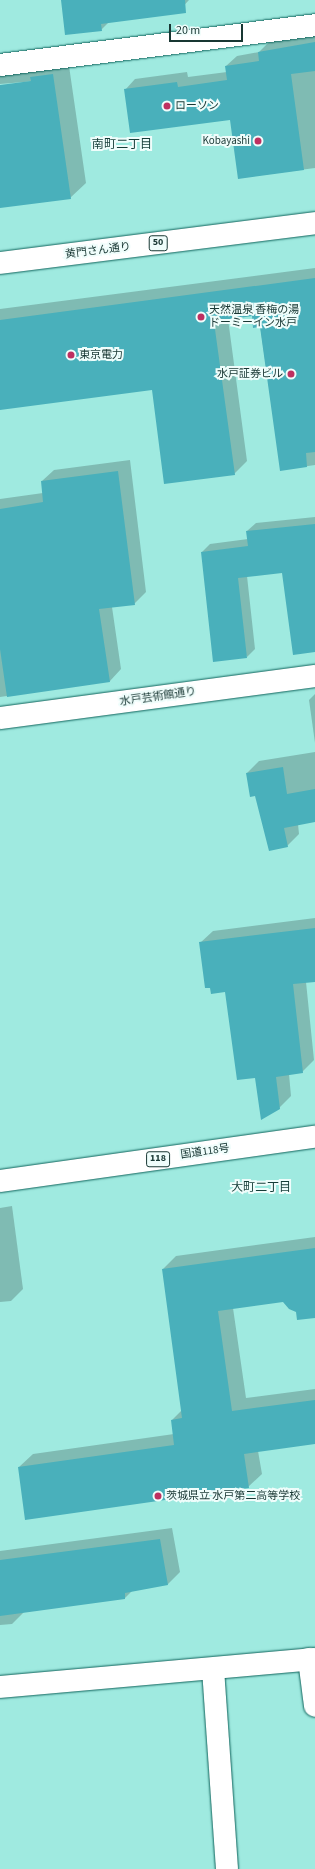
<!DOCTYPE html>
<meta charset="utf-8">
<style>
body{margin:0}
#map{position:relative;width:315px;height:1869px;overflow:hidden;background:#9feae0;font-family:"Source Sans 3","Noto Sans JP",sans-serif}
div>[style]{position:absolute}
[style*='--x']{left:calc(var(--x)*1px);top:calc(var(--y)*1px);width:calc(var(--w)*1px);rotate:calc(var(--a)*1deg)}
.shadow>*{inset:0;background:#0003}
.building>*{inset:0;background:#49b0bb}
.roads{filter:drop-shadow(0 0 1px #10645c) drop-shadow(0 0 1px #10645c)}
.minor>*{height:22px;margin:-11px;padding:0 11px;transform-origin:11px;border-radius:11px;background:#fff}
.highway>*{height:22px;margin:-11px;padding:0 11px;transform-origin:11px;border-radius:11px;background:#fff}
.dots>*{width:11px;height:11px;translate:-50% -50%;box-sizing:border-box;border:2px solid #effdfb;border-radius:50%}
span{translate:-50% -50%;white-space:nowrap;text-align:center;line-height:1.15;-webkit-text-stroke:4px #effdfb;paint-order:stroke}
.shield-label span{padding:1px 3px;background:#effdfb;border:1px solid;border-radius:3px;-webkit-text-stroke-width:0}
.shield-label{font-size:10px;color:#183733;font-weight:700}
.poi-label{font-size:11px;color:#183733}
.left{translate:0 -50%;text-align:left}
.right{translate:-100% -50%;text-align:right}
.street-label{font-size:11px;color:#183733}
.neighbourhood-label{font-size:12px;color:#153d38}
.scale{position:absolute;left:169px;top:24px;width:74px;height:18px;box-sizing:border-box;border:2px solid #183733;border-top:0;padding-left:5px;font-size:12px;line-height:14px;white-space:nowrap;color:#183733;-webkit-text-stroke:3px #effdfb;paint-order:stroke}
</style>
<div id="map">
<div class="shadow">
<i style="clip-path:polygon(62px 0,189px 0,177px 13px,109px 22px,101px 30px)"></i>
<i style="clip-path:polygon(315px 34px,315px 168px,239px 178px,231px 118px,125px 90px,135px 79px,187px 72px,188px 77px,227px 72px,226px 66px,237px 56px,259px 52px,269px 42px)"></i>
<i style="clip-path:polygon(68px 59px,86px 183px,70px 198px,0 207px,0 86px,36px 81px,0 84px,0 72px)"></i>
<i style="clip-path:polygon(315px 268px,315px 465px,281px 470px,260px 325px,252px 315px,228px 319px,247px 461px,234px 474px,152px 388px,0 409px,0 309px)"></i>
<i style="clip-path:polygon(130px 460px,146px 592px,134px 604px,112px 607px,121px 669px,110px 681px,0 697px,0 499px,43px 493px,42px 481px,54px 470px)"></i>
<i style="clip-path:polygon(315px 517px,315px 651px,283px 572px,247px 576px,255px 649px,247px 657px,202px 552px,210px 544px,248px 539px,247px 531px,256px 523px)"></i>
<i style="clip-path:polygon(315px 694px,315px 743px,309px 700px)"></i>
<i style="clip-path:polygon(315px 752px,315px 821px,298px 824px,299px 834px,287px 846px,256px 795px,247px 773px,259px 761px)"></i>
<i style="clip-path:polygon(315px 918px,315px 981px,306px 982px,314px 1060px,302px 1072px,289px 1074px,291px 1096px,279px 1108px,256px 1077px,226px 991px,200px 943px,213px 931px)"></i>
<i style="clip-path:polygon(12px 1206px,23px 1289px,11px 1301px,0 1302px,0 1208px)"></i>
<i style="clip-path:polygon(315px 1237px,315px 1317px,297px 1311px,284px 1301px,233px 1308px,246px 1398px,315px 1389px,315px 1443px,258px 1451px,262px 1474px,248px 1487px,19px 1467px,33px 1454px,174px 1434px,172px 1420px,182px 1410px,163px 1269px,176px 1256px)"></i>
<i style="clip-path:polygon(172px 1528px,180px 1572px,168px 1584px,133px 1590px,125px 1598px,24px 1612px,12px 1624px,0 1625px,0 1551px)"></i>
</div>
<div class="building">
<i style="clip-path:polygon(61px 0,185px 0,186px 13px,101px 24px,102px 31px,65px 35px)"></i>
<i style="clip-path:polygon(315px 42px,315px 71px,291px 74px,304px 170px,238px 179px,230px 120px,130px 133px,124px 89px,177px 82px,178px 87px,227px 80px,225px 66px,259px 61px,258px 52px)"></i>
<i style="clip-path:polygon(53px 74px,71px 199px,0 208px,0 85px,31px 81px,30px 77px)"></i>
<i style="clip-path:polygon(315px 278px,315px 452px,306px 453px,307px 467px,280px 471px,260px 327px,253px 328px,252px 316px,214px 322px,235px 475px,164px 484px,152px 390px,0 410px,0 320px)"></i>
<i style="clip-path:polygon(118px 471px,135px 605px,99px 609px,110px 682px,7px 697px,0 649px,0 509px,43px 502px,41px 481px)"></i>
<i style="clip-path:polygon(315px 524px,315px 652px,293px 655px,282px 573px,238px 578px,247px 658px,213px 662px,201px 552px,248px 546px,246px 531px)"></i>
<i style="clip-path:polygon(283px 767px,287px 794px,315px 789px,315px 822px,284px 828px,288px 847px,269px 851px,255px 796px,250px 797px,246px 773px)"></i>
<i style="clip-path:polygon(315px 928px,315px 982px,293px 984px,303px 1073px,276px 1077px,280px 1109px,261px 1120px,255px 1078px,237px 1080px,225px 992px,211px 994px,210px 988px,205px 988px,199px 942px)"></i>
<i style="clip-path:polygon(315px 1248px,315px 1318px,297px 1320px,296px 1312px,289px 1309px,283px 1302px,218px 1311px,232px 1411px,315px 1400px,315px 1444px,244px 1454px,249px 1488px,25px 1520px,18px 1467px,174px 1445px,171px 1420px,182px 1418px,162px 1269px)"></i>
<i style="clip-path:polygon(160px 1539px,168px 1585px,125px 1593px,125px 1599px,0 1616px,0 1560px)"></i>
</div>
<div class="roads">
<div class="minor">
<i style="--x:0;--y:65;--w:318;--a:-7.2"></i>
<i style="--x:0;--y:718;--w:318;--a:-7.6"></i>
<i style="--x:309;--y:1659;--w:47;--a:82.7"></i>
<i style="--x:213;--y:1669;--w:200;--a:86"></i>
<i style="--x:0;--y:1687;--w:316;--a:-5.1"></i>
</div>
<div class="highway">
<i style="--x:0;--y:263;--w:318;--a:-7.2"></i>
<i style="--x:0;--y:1181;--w:318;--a:-8"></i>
</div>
</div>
<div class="dots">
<i style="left:167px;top:106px;background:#be3060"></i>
<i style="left:258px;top:141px;background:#be3060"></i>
<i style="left:201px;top:317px;background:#be3060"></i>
<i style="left:71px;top:355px;background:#be3060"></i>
<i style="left:291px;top:374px;background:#be3060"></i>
<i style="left:158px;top:1496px;background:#be3060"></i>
</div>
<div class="shield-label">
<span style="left:158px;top:243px">50</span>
<span style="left:158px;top:1159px">118</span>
</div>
<div class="poi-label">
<span class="left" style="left:175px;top:106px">ローソン</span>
<span class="right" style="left:250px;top:141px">Kobayashi</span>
<span class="left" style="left:209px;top:317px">天然温泉 香梅の湯<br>ドーミーイン水戸</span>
<span class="left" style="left:79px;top:355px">東京電力</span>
<span class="right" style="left:283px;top:374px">水戸証券ビル</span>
<span class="left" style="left:166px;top:1496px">茨城県立 水戸第二高等学校</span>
</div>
<div class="street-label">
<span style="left:98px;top:251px;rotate:-7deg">黄門さん通り</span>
<span style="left:158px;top:697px;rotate:-8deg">水戸芸術館通り</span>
<span style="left:205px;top:1152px;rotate:-8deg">国道118号</span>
</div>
<div class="neighbourhood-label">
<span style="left:122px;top:145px">南町二丁目</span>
<span style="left:261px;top:1188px">大町二丁目</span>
</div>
<div class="scale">20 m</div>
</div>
